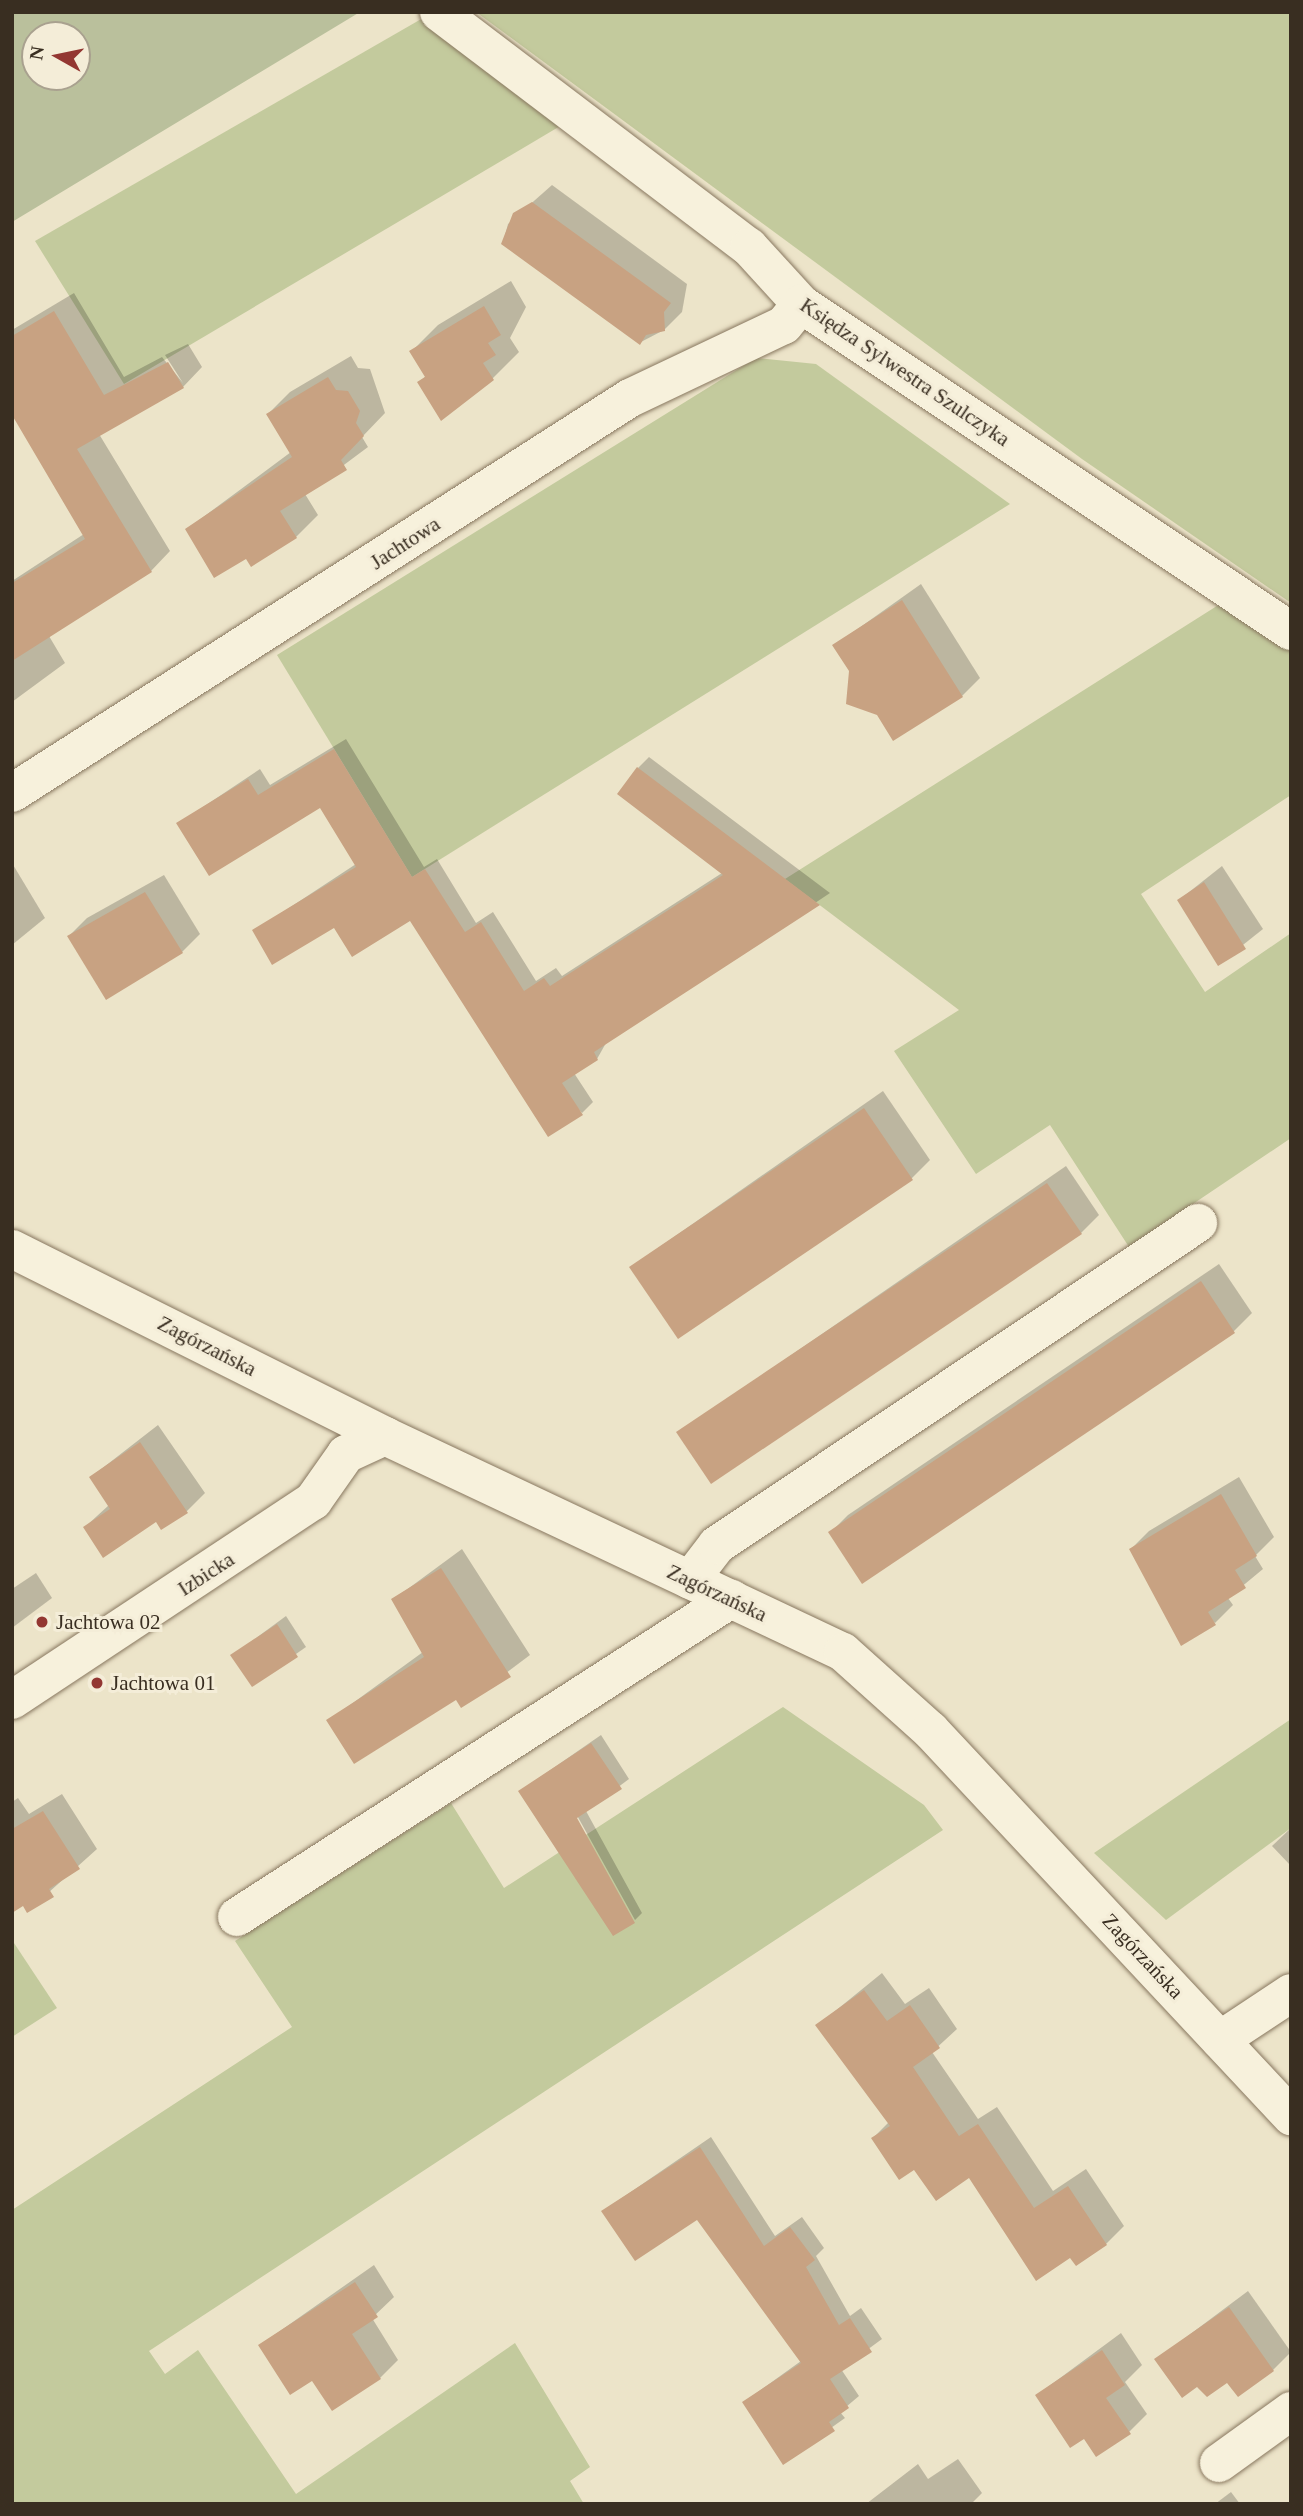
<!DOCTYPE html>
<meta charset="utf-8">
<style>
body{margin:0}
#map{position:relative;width:1303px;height:2516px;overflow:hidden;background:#ece4c9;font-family:"Times New Roman",serif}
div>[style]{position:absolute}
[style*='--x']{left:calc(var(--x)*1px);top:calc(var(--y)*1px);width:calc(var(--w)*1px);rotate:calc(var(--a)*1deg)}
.green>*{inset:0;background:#c3ca9d}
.cemetery>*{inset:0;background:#bac09c}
.shadow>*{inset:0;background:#0003}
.building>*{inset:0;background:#c8a282}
.roads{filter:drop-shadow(0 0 2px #88775f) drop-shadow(0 0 2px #88775f)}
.minor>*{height:38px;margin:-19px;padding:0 19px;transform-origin:19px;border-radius:19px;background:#f7f1dc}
.dots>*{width:19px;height:19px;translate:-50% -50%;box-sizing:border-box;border:4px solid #f4edd8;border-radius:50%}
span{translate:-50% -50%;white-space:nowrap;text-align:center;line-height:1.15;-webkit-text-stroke:6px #f4edd8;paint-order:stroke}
.street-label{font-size:21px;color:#392e21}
.poi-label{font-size:21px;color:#392e21}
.left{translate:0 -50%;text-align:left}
.frame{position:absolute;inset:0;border:14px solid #392e21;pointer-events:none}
.north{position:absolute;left:21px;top:21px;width:70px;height:70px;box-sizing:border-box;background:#f4edd8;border:2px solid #a9a18f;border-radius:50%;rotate:279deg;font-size:19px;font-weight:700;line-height:28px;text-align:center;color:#392e21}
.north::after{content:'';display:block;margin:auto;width:24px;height:32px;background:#933732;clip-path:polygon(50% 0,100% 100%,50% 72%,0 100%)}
</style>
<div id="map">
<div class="green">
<i style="clip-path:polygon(476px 12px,1291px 12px,1291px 603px,1082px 459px)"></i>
<i style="clip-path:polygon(423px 18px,567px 122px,124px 384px,35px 241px)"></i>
<i style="clip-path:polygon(756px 358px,816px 364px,1010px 504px,412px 877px,277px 655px)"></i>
<i style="clip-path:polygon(1220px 604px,1291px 652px,1291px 795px,1141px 894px,1205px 992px,1291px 933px,1291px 1138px,1129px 1247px,1050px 1125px,976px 1174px,894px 1051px,959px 1010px,785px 879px)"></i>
<i style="clip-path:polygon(783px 1707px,924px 1805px,943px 1830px,149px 2351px,165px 2374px,198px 2350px,296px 2494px,515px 2343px,590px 2467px,570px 2481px,584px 2504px,12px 2504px,12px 2210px,292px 2027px,235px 1941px,451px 1803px,504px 1888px)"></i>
<i style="clip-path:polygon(1291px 1719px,1291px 1828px,1166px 1920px,1094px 1853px)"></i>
<i style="clip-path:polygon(12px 1940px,57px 2008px,12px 2037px)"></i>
</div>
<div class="cemetery">
<i style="clip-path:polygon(evenodd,12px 12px,360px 12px,12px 222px,12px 12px,35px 35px,77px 35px,77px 77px,35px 77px,35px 35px)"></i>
</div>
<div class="shadow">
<i style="clip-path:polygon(552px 185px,687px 284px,682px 312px,664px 330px,639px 343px,503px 243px,508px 224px)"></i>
<i style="clip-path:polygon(511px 281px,526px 307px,510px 338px,519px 352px,492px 379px,419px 382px,426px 376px,411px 352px,438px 325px)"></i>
<i style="clip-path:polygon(74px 293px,124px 377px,162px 357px,183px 383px,165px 355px,188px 344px,202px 367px,183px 387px,99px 434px,170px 551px,151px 571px,49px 636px,65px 663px,12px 702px,12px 581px,84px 534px,12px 412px,12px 330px)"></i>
<i style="clip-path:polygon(351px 356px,358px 368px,370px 369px,385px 413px,362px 437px,368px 447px,305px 494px,318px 515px,296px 537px,247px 556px,187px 529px,291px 452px,268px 414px,290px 392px)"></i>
<i style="clip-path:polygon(921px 584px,980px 678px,962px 696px,835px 645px)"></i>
<i style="clip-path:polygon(346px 739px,424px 867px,437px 859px,476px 923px,493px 912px,536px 981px,556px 968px,562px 976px,722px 873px,638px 768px,649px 757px,830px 893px,606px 1043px,597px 1059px,574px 1073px,593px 1102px,582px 1113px,410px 919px,254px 931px,356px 864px,321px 806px,179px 823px,260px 769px,270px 785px)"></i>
<i style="clip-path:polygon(12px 863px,45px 918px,12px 945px)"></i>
<i style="clip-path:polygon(1222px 866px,1263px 929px,1219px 964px,1179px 900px)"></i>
<i style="clip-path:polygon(164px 875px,200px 934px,182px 952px,69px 936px,87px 918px)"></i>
<i style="clip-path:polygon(883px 1091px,930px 1160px,912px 1178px,631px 1267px)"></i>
<i style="clip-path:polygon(1066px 1166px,1099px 1215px,1081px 1233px,678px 1433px)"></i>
<i style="clip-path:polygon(1219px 1264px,1252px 1313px,1234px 1331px,863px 1581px,830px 1533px,848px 1515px)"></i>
<i style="clip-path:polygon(158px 1425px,205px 1493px,187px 1511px,85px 1527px,109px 1505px,91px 1477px)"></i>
<i style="clip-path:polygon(1239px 1477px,1274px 1537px,1255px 1556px,1263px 1569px,1228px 1598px,1233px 1605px,1215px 1623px,1131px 1549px,1149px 1531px)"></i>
<i style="clip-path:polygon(462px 1549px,530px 1655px,462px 1706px,457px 1697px,328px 1721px,423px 1652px,394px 1599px)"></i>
<i style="clip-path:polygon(36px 1573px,52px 1598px,12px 1628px,12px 1589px)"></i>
<i style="clip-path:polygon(286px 1616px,306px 1647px,252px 1685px,233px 1655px)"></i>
<i style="clip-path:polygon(601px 1735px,629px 1779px,586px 1811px,642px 1913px,635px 1920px,574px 1810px,520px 1791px)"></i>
<i style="clip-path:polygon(62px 1794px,97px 1849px,28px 1911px,12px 1887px,12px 1802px,18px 1798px,29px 1814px)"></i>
<i style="clip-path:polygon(1291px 1828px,1291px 1866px,1272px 1846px)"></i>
<i style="clip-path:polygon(882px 1973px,905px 2004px,929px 1988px,957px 2029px,932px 2052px,978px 2119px,997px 2107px,1053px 2191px,1086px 2169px,1124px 2226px,1106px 2244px,1071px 2256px,970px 2176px,914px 2167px,873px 2138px,889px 2122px,818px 2025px)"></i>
<i style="clip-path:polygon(711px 2137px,775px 2236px,802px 2217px,824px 2248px,816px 2256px,850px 2316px,861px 2308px,882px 2339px,841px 2369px,859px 2396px,840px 2412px,845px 2418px,783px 2462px,744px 2402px,801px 2361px,698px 2218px,603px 2211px)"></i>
<i style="clip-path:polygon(374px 2265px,394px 2297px,372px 2318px,398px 2360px,380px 2378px,312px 2378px,260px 2345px)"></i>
<i style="clip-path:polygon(1248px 2291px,1291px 2352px,1273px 2370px,1197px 2385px,1157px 2359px)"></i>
<i style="clip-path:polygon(1121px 2333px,1142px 2365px,1125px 2382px,1147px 2414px,1129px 2432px,1084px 2436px,1037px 2395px)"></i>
<i style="clip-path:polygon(958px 2459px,982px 2493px,971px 2504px,866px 2504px,918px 2464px,928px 2479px)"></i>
<i style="clip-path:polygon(1231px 2492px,1240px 2504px,1215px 2504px)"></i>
</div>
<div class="building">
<i style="clip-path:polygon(532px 202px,671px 303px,664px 312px,665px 331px,646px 335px,640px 345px,501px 244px,513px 213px)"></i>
<i style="clip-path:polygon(484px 306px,501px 335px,488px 343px,496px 355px,483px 363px,494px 380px,441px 421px,417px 382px,425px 377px,409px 351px)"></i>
<i style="clip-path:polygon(54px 311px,104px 395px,168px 362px,184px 388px,77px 449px,152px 572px,12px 661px,12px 583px,85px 539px,12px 415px,12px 336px)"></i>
<i style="clip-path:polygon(328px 377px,336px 390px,348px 391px,360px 411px,356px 423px,364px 436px,341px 460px,347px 470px,280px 511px,297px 538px,251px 567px,246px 559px,214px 578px,185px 529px,292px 457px,266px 414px)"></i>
<i style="clip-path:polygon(902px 600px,963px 697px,893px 741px,877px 715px,846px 704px,849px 671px,832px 645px)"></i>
<i style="clip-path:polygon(334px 749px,412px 877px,425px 869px,465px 932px,481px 922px,524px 991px,544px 978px,550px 986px,723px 875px,617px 794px,637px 767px,820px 905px,594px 1052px,598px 1060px,562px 1083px,583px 1115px,548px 1137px,410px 921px,352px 957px,334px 928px,272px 965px,252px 930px,356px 867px,320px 808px,209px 876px,176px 823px,248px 779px,258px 795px)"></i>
<i style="clip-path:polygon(1204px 882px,1246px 949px,1218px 966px,1177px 900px)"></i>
<i style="clip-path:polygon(145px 892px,183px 953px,106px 1000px,67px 936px)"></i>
<i style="clip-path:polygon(864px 1108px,913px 1180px,678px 1339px,629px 1267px)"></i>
<i style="clip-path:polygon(1047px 1183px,1082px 1234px,711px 1484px,676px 1432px)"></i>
<i style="clip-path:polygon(1201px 1281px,1235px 1333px,862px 1584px,828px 1532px)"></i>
<i style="clip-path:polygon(140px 1442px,188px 1513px,161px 1530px,156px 1522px,103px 1558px,83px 1527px,110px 1509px,89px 1477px)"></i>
<i style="clip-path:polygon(1221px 1494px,1257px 1556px,1235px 1570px,1246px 1588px,1208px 1612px,1216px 1625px,1181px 1646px,1129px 1549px)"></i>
<i style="clip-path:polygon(441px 1568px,511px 1677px,461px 1708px,456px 1700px,354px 1764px,326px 1720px,424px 1657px,391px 1599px)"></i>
<i style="clip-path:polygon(277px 1624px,298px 1657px,252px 1687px,230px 1655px)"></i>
<i style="clip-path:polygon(591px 1743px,622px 1789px,577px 1818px,635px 1923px,613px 1936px,518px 1791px)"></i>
<i style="clip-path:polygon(43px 1811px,80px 1869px,49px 1889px,54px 1897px,27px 1913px,23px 1906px,12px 1913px,12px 1829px)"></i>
<i style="clip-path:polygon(864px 1990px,887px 2021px,910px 2005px,940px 2048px,913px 2067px,959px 2136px,978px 2124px,1034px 2208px,1068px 2186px,1107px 2245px,1076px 2266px,1070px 2258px,1036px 2281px,969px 2178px,936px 2201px,914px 2170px,899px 2180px,871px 2138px,890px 2126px,815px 2025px)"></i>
<i style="clip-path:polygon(700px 2147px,764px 2246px,790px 2227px,815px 2260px,806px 2267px,839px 2325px,850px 2318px,872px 2352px,830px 2379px,849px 2408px,829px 2422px,835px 2431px,783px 2465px,742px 2402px,801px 2363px,697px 2220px,635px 2261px,601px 2211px)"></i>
<i style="clip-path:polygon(355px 2282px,378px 2317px,352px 2334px,381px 2379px,332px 2411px,312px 2381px,290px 2395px,258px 2345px)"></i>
<i style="clip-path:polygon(1229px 2307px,1274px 2371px,1238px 2397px,1227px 2383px,1207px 2397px,1197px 2387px,1182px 2398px,1154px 2359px)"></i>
<i style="clip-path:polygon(1102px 2350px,1125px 2385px,1106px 2398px,1131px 2434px,1096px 2457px,1084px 2439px,1070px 2448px,1035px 2395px)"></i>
</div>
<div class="roads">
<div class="minor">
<i style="--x:439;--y:12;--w:389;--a:37.2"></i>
<i style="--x:749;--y:247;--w:77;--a:47.6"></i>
<i style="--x:801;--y:304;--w:589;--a:33.72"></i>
<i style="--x:12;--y:793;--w:733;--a:-32.59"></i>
<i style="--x:630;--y:398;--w:170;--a:-25.4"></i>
<i style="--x:784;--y:325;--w:27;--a:-51"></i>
<i style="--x:12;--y:1249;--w:417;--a:26.6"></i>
<i style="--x:385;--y:1436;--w:506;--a:25.25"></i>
<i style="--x:843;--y:1652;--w:117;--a:41.9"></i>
<i style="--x:930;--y:1730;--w:529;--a:46.92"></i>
<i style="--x:690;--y:1580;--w:44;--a:-52.4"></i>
<i style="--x:717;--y:1545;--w:579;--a:-33.8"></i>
<i style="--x:12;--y:1700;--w:361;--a:-33.5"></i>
<i style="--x:313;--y:1501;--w:57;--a:-54.9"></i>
<i style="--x:346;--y:1454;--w:43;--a:-24.8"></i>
<i style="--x:237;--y:1917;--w:588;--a:-32.77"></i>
<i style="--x:1220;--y:2040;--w:85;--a:-33.5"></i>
<i style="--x:1219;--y:2463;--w:89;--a:-35.8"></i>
</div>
</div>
<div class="dots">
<i style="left:42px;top:1622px;background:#933732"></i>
<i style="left:97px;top:1683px;background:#933732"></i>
</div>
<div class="street-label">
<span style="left:905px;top:372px;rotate:34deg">Księdza Sylwestra Szulczyka</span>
<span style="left:405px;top:543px;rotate:-33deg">Jachtowa</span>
<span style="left:207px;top:1346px;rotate:27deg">Zagórzańska</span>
<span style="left:206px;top:1574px;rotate:-33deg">Izbicka</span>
<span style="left:717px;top:1593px;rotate:25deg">Zagórzańska</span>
<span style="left:1143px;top:1956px;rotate:47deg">Zagórzańska</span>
</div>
<div class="poi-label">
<span class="left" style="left:56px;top:1622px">Jachtowa 02</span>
<span class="left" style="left:111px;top:1683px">Jachtowa 01</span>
</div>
<div class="frame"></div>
<div class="north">N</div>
</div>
